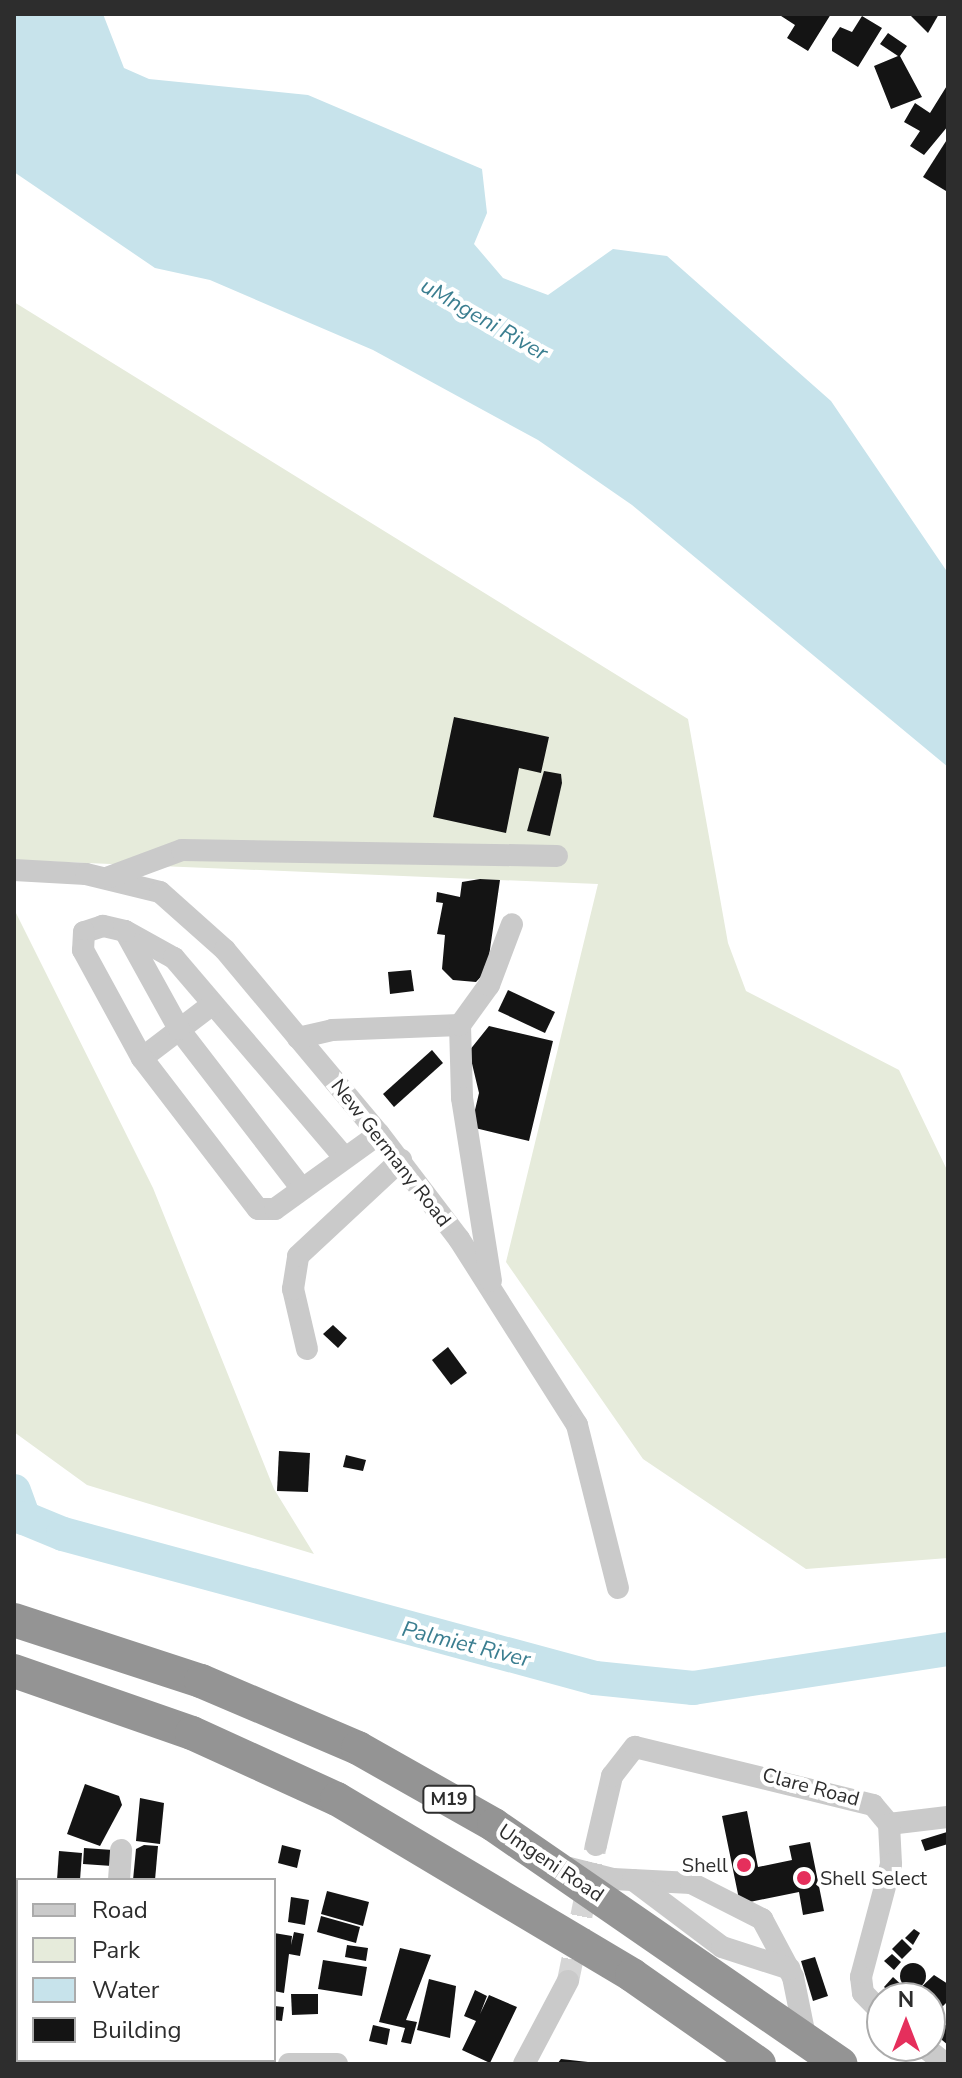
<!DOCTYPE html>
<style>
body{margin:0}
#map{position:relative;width:962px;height:2078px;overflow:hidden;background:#fff;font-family:"Nunito Sans",sans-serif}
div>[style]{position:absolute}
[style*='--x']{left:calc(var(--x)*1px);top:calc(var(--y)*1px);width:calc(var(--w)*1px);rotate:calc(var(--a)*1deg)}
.green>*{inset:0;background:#e6ebdb}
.water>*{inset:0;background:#c7e3eb}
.river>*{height:34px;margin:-17px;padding:0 17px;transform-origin:17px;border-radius:17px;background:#c7e3eb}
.building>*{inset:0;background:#141414}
.round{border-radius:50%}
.minor-tunnel>*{height:22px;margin-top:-11px;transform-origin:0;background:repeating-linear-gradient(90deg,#d5d5d5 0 22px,transparent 0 33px)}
.minor>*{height:22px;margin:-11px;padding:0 11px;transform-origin:11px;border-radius:11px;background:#cacaca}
.highway>*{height:34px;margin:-17px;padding:0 17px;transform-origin:17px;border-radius:17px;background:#949494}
.dots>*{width:22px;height:22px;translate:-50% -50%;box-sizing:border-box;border:4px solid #fff;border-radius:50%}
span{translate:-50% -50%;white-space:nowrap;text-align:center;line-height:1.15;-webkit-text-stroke:8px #fff;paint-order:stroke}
.shield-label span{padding:2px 6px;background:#fff;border:2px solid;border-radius:6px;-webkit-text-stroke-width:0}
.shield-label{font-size:18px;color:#2d2d2d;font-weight:700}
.street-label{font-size:20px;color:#2d2d2d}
.poi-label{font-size:20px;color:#2d2d2d}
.right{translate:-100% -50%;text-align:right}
.left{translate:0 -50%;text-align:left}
.water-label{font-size:22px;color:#3b7e90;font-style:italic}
.frame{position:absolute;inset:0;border:16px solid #2d2d2d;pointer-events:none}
.legend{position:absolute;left:16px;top:1878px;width:260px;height:184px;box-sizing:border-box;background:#fff;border:2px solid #ababab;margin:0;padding:10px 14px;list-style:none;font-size:24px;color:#2d2d2d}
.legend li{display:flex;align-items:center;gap:16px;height:40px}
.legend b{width:40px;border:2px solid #ababab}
.north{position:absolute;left:866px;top:1982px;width:80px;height:80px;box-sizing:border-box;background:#fff;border:2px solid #ababab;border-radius:50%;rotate:0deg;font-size:22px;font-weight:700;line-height:32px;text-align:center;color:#2d2d2d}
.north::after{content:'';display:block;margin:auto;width:28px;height:36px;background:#e52f5c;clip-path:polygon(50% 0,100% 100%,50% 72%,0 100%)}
</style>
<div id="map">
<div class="green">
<i style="clip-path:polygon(14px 302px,688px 719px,728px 943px,746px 991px,899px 1070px,948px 1172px,948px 1558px,806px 1569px,643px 1459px,506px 1262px,598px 884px,14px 860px)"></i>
<i style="clip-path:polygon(14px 909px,153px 1188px,274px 1489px,314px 1554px,87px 1485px,14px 1432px)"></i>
</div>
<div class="water">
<i style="clip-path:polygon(14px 14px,103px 14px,124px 68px,149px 79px,308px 95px,482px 169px,487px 213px,474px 244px,503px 278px,548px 295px,613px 249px,667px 256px,831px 401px,948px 573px,948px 767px,632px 505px,538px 440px,373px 350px,210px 280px,155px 268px,14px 172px)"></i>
</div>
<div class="river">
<i style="--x:14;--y:1491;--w:29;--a:70"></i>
<i style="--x:24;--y:1518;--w:42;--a:22.3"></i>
<i style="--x:63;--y:1534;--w:551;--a:15.15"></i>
<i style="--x:595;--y:1678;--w:99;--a:5.8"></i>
<i style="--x:693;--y:1688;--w:258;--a:-8.7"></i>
</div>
<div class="building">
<i style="clip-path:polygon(778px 14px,831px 14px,808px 51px,787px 38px,795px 25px)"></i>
<i style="clip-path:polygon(909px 14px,939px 14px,928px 33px)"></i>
<i style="clip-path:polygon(862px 16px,882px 28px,858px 67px,832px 51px,832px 39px,840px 27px,852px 32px)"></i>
<i style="clip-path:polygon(888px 33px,907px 46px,900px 56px,922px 97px,891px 109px,874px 66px,898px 56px,880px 44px)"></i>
<i style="clip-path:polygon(948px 84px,948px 126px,924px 155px,910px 146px,920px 131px,904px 122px,915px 103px,930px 113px)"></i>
<i style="clip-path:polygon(948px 138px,948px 188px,946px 191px,923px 177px)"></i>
<i style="clip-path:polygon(454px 717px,549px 737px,541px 773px,519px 768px,506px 833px,433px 817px)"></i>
<i style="clip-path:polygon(544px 771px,561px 774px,562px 783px,550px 836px,527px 831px)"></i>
<i style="clip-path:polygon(480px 879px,500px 880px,487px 970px,476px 982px,453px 980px,442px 969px,445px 935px,437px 934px,443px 903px,436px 902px,437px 892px,460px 897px,462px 882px)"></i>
<i style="clip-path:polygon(411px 970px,414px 991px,390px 994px,388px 972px)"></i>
<i style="clip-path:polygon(508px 990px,555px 1012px,545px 1033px,498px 1011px)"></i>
<i style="clip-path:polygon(489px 1026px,553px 1041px,529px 1141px,471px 1127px,479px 1093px,469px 1051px)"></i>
<i style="clip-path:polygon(432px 1050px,443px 1063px,394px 1107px,383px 1094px)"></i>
<i style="clip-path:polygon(333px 1325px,347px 1338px,338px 1348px,323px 1334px)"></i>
<i style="clip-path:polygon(448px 1347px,467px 1373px,451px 1385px,432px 1360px)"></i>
<i style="clip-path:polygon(279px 1451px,310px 1453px,308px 1492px,277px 1491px)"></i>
<i style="clip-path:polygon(346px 1455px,366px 1460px,363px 1471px,343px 1467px)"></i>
<i style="clip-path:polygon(85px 1784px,119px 1796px,122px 1805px,100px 1846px,67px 1834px)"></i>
<i style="clip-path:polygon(140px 1798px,164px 1803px,160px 1844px,136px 1841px)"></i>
<i style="clip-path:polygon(747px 1811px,758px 1867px,792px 1860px,789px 1846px,810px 1842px,824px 1911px,803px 1915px,799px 1892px,740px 1904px,722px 1816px)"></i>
<i style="clip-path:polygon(947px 1832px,948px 1844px,925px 1851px,921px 1840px)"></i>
<i style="clip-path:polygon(144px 1845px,158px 1846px,155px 1880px,133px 1880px,136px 1849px)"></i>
<i style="clip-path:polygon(282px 1845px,301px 1850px,297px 1868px,278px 1863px)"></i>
<i style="clip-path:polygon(84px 1848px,113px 1850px,112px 1866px,83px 1864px)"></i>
<i style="clip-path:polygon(59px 1851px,82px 1853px,80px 1880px,57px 1880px)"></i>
<i style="clip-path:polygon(327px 1891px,369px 1902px,363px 1926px,321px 1914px)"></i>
<i style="clip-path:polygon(291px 1897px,309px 1900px,305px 1925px,288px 1922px)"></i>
<i style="clip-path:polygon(321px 1916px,360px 1927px,356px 1943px,317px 1932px)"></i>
<i style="clip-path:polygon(914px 1929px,920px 1933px,913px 1945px,905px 1938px)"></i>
<i style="clip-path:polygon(294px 1932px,304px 1934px,300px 1956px,289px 1954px,284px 1993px,274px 1991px,274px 1933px,292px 1936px,291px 1945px)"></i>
<i style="clip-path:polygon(902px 1939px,912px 1949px,902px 1959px,892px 1949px)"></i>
<i style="clip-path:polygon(14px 1943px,18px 1943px,18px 2034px,14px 2034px)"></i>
<i style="clip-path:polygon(347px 1945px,368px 1948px,366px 1961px,345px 1957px)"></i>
<i style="clip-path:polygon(400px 1948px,431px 1955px,406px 2020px,417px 2022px,411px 2044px,401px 2042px,405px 2028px,379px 2022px)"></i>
<i style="clip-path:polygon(892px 1954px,901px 1962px,894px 1970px,884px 1961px)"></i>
<i style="clip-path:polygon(815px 1957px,828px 1996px,813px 2001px,801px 1961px)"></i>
<i style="clip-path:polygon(323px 1960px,367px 1967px,362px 1996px,318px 1989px)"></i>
<i class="round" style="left:900px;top:1963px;width:26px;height:26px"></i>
<i style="clip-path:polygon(934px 1975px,948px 1984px,948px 2001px,937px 2012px,930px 1998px,915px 1993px)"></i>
<i style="clip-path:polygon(893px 1977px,916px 1998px,896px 1998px,884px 1987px)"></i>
<i style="clip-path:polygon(429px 1979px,456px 1986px,450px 2038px,417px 2030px)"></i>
<i style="clip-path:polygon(475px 1990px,487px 1996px,480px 2014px,489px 1995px,517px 2007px,490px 2063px,462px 2050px,476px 2021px,464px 2016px)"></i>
<i style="clip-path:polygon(291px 1994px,318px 1994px,318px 2014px,292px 2015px)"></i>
<i style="clip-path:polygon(284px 2007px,282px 2021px,274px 2020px,274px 2006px)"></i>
<i style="clip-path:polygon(939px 2020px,948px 2027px,948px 2045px,930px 2030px)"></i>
<i style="clip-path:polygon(373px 2025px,390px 2029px,387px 2045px,369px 2041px)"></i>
<i style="clip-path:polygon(561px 2059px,588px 2062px,588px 2064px,557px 2064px)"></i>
</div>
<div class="minor-tunnel">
<i style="--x:568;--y:1981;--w:139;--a:-78.4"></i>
</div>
<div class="minor">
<i style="--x:14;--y:870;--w:72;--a:3.2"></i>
<i style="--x:86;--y:874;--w:76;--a:13.7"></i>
<i style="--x:160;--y:892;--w:87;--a:41.7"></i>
<i style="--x:225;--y:950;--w:240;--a:50.1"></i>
<i style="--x:379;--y:1134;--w:132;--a:52.7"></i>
<i style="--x:459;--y:1239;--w:220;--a:57.6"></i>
<i style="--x:577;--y:1425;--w:168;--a:75.9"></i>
<i style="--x:109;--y:877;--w:78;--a:-20.3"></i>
<i style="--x:182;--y:850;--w:375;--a:0.9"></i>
<i style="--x:125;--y:931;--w:56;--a:28.9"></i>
<i style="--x:174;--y:958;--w:263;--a:49.5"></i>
<i style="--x:460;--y:1025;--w:73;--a:88.4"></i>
<i style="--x:462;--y:1098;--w:185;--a:81"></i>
<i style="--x:298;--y:1038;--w:35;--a:-13"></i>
<i style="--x:332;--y:1030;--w:128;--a:-2.2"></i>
<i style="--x:460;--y:1025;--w:49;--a:-54.1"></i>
<i style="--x:489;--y:985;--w:65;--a:-69.3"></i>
<i style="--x:142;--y:1058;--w:89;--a:-37.3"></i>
<i style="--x:302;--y:1189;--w:202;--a:-127.6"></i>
<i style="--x:179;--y:1029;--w:112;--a:-118.9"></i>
<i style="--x:125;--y:931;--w:23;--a:-167"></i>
<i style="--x:103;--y:926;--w:20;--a:162"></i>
<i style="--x:84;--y:932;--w:18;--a:93"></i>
<i style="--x:83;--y:950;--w:123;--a:61.4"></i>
<i style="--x:142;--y:1058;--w:190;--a:52.5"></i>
<i style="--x:258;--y:1209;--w:17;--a:0"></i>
<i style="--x:275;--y:1209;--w:128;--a:-35.8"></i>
<i style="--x:307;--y:1349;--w:62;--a:-103.1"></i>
<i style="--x:293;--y:1289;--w:33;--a:-81"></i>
<i style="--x:298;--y:1256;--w:141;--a:-43"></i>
<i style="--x:889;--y:1824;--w:59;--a:-6.8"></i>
<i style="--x:596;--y:1845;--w:71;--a:-76.9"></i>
<i style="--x:612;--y:1776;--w:37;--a:-52"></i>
<i style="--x:635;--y:1747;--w:245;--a:13.7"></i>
<i style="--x:873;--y:1805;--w:25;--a:50"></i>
<i style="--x:889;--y:1824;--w:40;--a:87.1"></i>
<i style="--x:891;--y:1864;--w:117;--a:104.9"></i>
<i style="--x:861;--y:1977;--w:16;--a:83"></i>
<i style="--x:863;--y:1993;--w:28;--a:46"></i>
<i style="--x:569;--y:1868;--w:45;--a:14"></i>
<i style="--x:613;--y:1879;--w:78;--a:2.9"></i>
<i style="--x:691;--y:1883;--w:80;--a:26.9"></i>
<i style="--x:762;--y:1919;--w:66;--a:61.9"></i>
<i style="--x:793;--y:1977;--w:65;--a:78.5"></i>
<i style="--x:119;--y:1880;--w:30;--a:-86"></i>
<i style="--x:633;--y:1880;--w:111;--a:37"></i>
<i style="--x:722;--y:1947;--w:71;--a:17.9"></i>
<i style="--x:923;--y:2046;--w:29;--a:38"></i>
<i style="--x:104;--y:2064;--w:4;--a:-76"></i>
<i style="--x:289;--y:2064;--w:48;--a:0"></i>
<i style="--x:524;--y:2064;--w:94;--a:-62.1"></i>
</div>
<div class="highway">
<i style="--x:14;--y:1620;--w:197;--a:18.1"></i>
<i style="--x:201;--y:1681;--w:171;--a:23.1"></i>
<i style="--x:358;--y:1748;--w:156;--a:29.5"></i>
<i style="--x:494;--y:1825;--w:421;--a:34.6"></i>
<i style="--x:14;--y:1671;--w:188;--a:19.2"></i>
<i style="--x:192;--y:1733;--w:159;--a:24.5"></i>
<i style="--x:337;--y:1799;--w:344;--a:30.8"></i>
<i style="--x:632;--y:1975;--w:155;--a:35"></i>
</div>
<div class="dots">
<i style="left:744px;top:1865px;background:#e52f5c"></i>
<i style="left:804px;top:1878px;background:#e52f5c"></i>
</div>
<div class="shield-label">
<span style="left:449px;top:1799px">M19</span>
</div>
<div class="street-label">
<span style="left:391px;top:1153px;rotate:52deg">New Germany Road</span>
<span style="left:811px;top:1787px;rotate:15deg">Clare Road</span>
<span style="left:551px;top:1863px;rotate:34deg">Umgeni Road</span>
</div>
<div class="poi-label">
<span class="right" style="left:728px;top:1865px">Shell</span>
<span class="left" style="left:820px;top:1878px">Shell Select</span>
</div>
<div class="water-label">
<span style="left:484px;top:320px;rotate:30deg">uMngeni River</span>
<span style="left:466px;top:1645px;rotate:14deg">Palmiet River</span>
</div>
<div class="frame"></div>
<ul class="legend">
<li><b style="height:10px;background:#cacaca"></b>Road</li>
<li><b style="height:22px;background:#e6ebdb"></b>Park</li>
<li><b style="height:22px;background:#c7e3eb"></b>Water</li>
<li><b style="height:22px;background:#141414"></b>Building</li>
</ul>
<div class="north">N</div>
</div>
